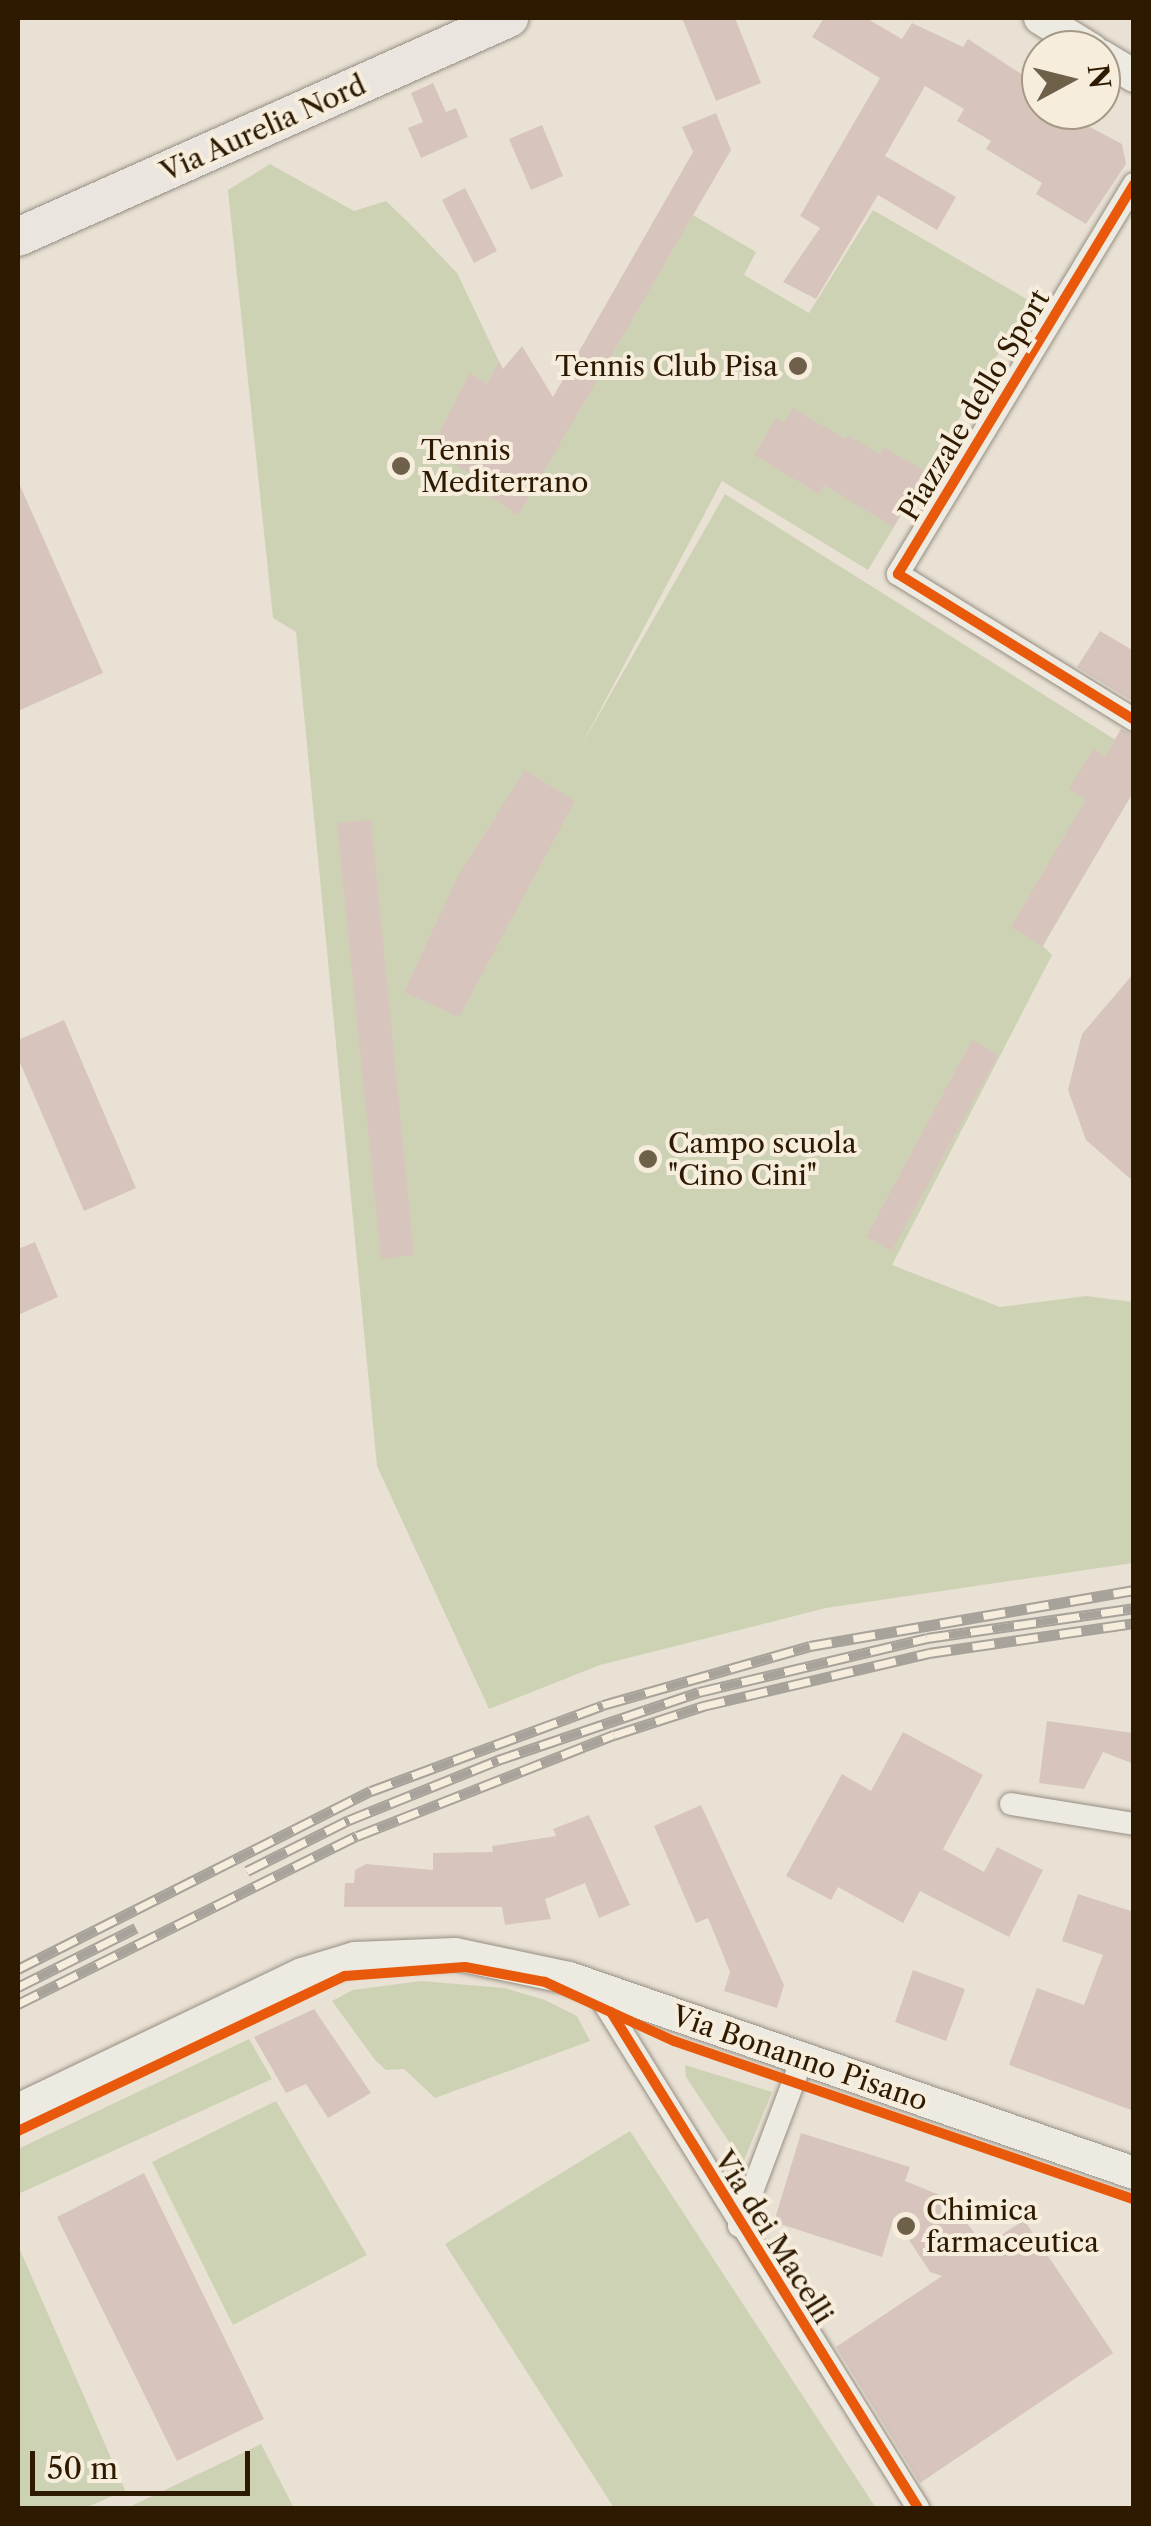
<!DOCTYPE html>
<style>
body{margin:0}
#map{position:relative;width:1151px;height:2526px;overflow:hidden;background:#e9e1d3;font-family:"Libre Caslon Text",serif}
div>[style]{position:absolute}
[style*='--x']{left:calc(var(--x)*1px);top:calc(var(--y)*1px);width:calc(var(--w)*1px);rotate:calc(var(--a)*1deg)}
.green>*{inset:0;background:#ced2b4}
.building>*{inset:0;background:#d7c5bd}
.roads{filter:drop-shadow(0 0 2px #958e83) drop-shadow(0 0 2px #958e83)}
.street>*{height:22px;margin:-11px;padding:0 11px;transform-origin:11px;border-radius:11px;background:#edeae2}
.secondary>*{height:32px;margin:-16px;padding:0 16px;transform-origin:16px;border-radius:16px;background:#edeae2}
.primary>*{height:38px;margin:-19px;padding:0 19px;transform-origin:19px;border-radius:19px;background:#eae5de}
.rail>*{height:11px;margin-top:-5.5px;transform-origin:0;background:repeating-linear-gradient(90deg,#f6eddd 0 22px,#a7a29a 0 44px);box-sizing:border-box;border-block:2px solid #a7a29a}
.cycleway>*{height:10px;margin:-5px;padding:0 5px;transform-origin:5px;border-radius:5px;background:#e8590c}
.dots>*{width:28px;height:28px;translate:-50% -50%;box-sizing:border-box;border:5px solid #f6eddd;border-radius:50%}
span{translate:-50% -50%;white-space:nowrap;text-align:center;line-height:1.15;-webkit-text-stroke:8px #f6eddd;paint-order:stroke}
.street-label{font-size:28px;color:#2d1a00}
.poi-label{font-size:28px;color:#2d1a00}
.right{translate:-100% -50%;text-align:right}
.left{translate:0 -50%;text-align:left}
.frame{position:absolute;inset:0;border:20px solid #2d1a00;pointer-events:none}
.north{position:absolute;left:1021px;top:30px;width:100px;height:100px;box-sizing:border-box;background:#f6eddd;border:2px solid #a69985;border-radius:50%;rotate:83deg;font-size:28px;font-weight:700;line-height:40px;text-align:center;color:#2d1a00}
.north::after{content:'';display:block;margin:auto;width:35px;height:45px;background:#6f604a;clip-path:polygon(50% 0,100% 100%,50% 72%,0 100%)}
.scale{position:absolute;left:30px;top:2451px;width:220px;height:45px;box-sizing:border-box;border:5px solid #2d1a00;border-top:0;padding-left:12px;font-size:30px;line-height:35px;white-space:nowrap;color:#2d1a00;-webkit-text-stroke:8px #f6eddd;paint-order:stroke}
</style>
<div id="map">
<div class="green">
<i style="clip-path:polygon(270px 164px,354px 211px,386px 201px,412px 226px,457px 273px,519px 403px,556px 448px,693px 215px,756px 252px,744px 275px,809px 313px,873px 210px,1030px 301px,868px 570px,722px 481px,581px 746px,725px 494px,1133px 751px,1133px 791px,1043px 946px,1052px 955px,892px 1265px,1000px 1307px,1086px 1296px,1133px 1302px,1133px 1563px,826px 1608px,600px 1665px,489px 1709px,377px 1466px,296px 632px,273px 618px,228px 190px)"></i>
<i style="clip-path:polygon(421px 1981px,505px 1988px,545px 2000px,577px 2016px,590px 2041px,435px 2098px,404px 2069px,386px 2070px,375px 2060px,332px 2001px,353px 1990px)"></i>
<i style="clip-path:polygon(249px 2039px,272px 2079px,18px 2194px,18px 2149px)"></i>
<i style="clip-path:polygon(685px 2065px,772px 2092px,743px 2163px,686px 2077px)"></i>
<i style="clip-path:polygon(276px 2101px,367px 2255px,233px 2325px,152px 2162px)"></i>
<i style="clip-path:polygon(630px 2131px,876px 2508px,614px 2508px,445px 2244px)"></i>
<i style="clip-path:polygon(20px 2250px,125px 2490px,86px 2508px,18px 2508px)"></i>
<i style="clip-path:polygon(261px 2444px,294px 2508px,127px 2508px)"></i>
</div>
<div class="building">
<i style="clip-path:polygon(682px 18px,735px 18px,761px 83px,716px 101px)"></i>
<i style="clip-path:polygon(824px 18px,866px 18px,902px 39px,912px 23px,963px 47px,968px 39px,1041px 87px,1041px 110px,1058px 110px,1122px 144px,1126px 164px,1086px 224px,1036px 194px,1042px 183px,986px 149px,991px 141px,957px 121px,964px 109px,925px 86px,885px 156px,956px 197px,937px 230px,878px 195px,816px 299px,783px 282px,820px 228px,800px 216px,880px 78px,812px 37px)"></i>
<i style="clip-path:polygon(433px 83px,446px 112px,456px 108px,468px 137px,421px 158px,408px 128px,423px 122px,411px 93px)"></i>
<i style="clip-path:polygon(716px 113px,731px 150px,518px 516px,470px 482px,474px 476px,430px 450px,470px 373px,487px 384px,499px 361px,503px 369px,522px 346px,553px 397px,693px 152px,682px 127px)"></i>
<i style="clip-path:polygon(542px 125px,563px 176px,531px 190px,509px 139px)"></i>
<i style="clip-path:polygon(465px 188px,497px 251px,474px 263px,442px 200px)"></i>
<i style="clip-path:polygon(793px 408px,845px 439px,848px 435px,879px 454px,884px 447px,926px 472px,893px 527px,824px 485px,819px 494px,754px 455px,776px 418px,784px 423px)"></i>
<i style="clip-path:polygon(18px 481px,103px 673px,18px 711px)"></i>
<i style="clip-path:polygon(1100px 631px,1134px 651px,1134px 702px,1077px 667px)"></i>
<i style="clip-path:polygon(1121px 729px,1134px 735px,1134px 791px,1042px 946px,1011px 927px,1086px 799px,1069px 789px,1093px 749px,1105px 756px)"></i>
<i style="clip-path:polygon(525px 770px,575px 801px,459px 1017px,404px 992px,458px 876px)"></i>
<i style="clip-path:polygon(371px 820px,414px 1255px,381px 1259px,337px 823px)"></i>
<i style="clip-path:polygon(1134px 973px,1134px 1182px,1086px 1140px,1068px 1090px,1082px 1034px)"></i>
<i style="clip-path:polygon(64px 1020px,136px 1188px,84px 1211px,18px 1058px,18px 1040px)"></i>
<i style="clip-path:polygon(972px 1040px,998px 1055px,892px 1251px,866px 1237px)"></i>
<i style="clip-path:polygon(35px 1242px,58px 1297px,18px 1315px,18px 1249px)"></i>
<i style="clip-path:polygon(1047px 1721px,1134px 1733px,1134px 1764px,1103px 1752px,1084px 1789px,1039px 1783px)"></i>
<i style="clip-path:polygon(903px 1732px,983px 1775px,943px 1849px,984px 1872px,997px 1847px,1043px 1870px,1009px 1937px,920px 1891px,903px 1923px,838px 1887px,831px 1900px,786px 1876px,842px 1774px,871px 1791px)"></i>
<i style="clip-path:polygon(701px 1805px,784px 1985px,777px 2008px,724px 1991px,730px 1972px,708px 1918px,696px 1923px,654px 1826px)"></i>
<i style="clip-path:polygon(589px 1815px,630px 1905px,599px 1918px,585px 1883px,545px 1899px,551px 1919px,505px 1925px,502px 1907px,344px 1907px,345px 1883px,354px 1883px,355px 1870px,366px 1864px,433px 1870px,433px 1853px,493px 1852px,492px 1846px,556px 1836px,553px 1829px)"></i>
<i style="clip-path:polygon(1078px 1894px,1134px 1912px,1134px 2111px,1009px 2065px,1037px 1988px,1084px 2005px,1103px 1955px,1062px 1941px)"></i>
<i style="clip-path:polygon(913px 1970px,965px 1989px,946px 2041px,895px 2022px)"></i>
<i style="clip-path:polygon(314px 2009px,371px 2093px,328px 2118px,306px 2084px,286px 2093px,254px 2037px)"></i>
<i style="clip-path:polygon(801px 2133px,910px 2167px,905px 2181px,947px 2198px,985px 2246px,1024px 2220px,1113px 2353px,920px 2483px,836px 2347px,942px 2276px,930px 2272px,894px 2217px,882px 2257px,774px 2222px)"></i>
<i style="clip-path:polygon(144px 2173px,264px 2419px,177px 2461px,57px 2217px)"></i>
</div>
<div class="roads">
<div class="street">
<i style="--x:1134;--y:184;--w:456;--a:121.2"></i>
<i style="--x:898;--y:574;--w:278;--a:31.7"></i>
<i style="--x:1011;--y:1804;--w:125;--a:9.2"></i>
<i style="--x:594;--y:1987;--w:614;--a:58.12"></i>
<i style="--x:739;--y:2226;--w:178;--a:-69.3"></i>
</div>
<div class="secondary">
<i style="--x:1040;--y:18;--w:61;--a:31.6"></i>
<i style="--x:1101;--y:56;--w:39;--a:31"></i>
<i style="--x:18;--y:2110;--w:315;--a:-25.6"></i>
<i style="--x:302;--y:1974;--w:55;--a:-16.8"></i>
<i style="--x:355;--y:1958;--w:100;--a:-2.3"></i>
<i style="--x:455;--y:1954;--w:116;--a:11.9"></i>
<i style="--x:569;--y:1978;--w:598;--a:19.04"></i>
</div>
<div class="primary">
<i style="--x:18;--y:237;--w:538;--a:-24.04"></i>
</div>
</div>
<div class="rail">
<i style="--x:247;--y:1871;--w:114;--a:-26.6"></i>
<i style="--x:349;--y:1820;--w:161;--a:-21.9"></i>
<i style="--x:498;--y:1760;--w:212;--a:-18.7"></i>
<i style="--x:699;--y:1692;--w:234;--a:-13.3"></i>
<i style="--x:927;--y:1638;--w:209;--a:-8.2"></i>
<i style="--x:18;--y:1969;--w:395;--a:-26.8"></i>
<i style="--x:371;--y:1791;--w:247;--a:-20.3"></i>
<i style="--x:603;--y:1705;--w:215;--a:-15.9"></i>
<i style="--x:810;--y:1646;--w:329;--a:-9.8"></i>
<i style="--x:18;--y:1987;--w:132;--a:-26.6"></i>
<i style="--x:18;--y:2004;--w:378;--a:-26.4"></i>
<i style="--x:357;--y:1836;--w:276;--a:-21.5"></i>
<i style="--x:614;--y:1735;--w:94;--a:-18"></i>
<i style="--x:703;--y:1706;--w:232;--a:-13.2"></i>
<i style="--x:929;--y:1653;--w:207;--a:-8.3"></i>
</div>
<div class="cycleway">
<i style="--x:1134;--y:184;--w:456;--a:121.2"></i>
<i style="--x:898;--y:574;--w:278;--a:31.7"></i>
<i style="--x:611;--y:2012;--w:583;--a:58.24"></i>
<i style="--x:18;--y:2131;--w:362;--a:-25.4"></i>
<i style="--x:345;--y:1976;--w:120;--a:-4.3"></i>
<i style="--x:465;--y:1967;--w:81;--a:10.6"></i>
<i style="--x:545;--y:1982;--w:142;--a:24.6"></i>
<i style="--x:674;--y:2041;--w:486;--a:19"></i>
</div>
<div class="dots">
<i style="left:798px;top:366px;background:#6f604a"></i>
<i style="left:401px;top:466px;background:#6f604a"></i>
<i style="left:648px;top:1159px;background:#6f604a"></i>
<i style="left:906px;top:2226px;background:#6f604a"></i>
</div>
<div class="street-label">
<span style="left:263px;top:128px;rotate:-24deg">Via Aurelia Nord</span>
<span style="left:974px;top:405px;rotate:-59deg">Piazzale dello Sport</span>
<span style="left:800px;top:2058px;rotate:19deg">Via Bonanno Pisano</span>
<span style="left:774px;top:2237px;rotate:58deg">Via dei Macelli</span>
</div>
<div class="poi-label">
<span class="right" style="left:778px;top:366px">Tennis Club Pisa</span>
<span class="left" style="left:421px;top:466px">Tennis<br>Mediterrano</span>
<span class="left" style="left:668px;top:1159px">Campo scuola<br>"Cino Cini"</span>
<span class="left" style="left:926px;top:2226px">Chimica<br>farmaceutica</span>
</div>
<div class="frame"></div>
<div class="north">N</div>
<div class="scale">50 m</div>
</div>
